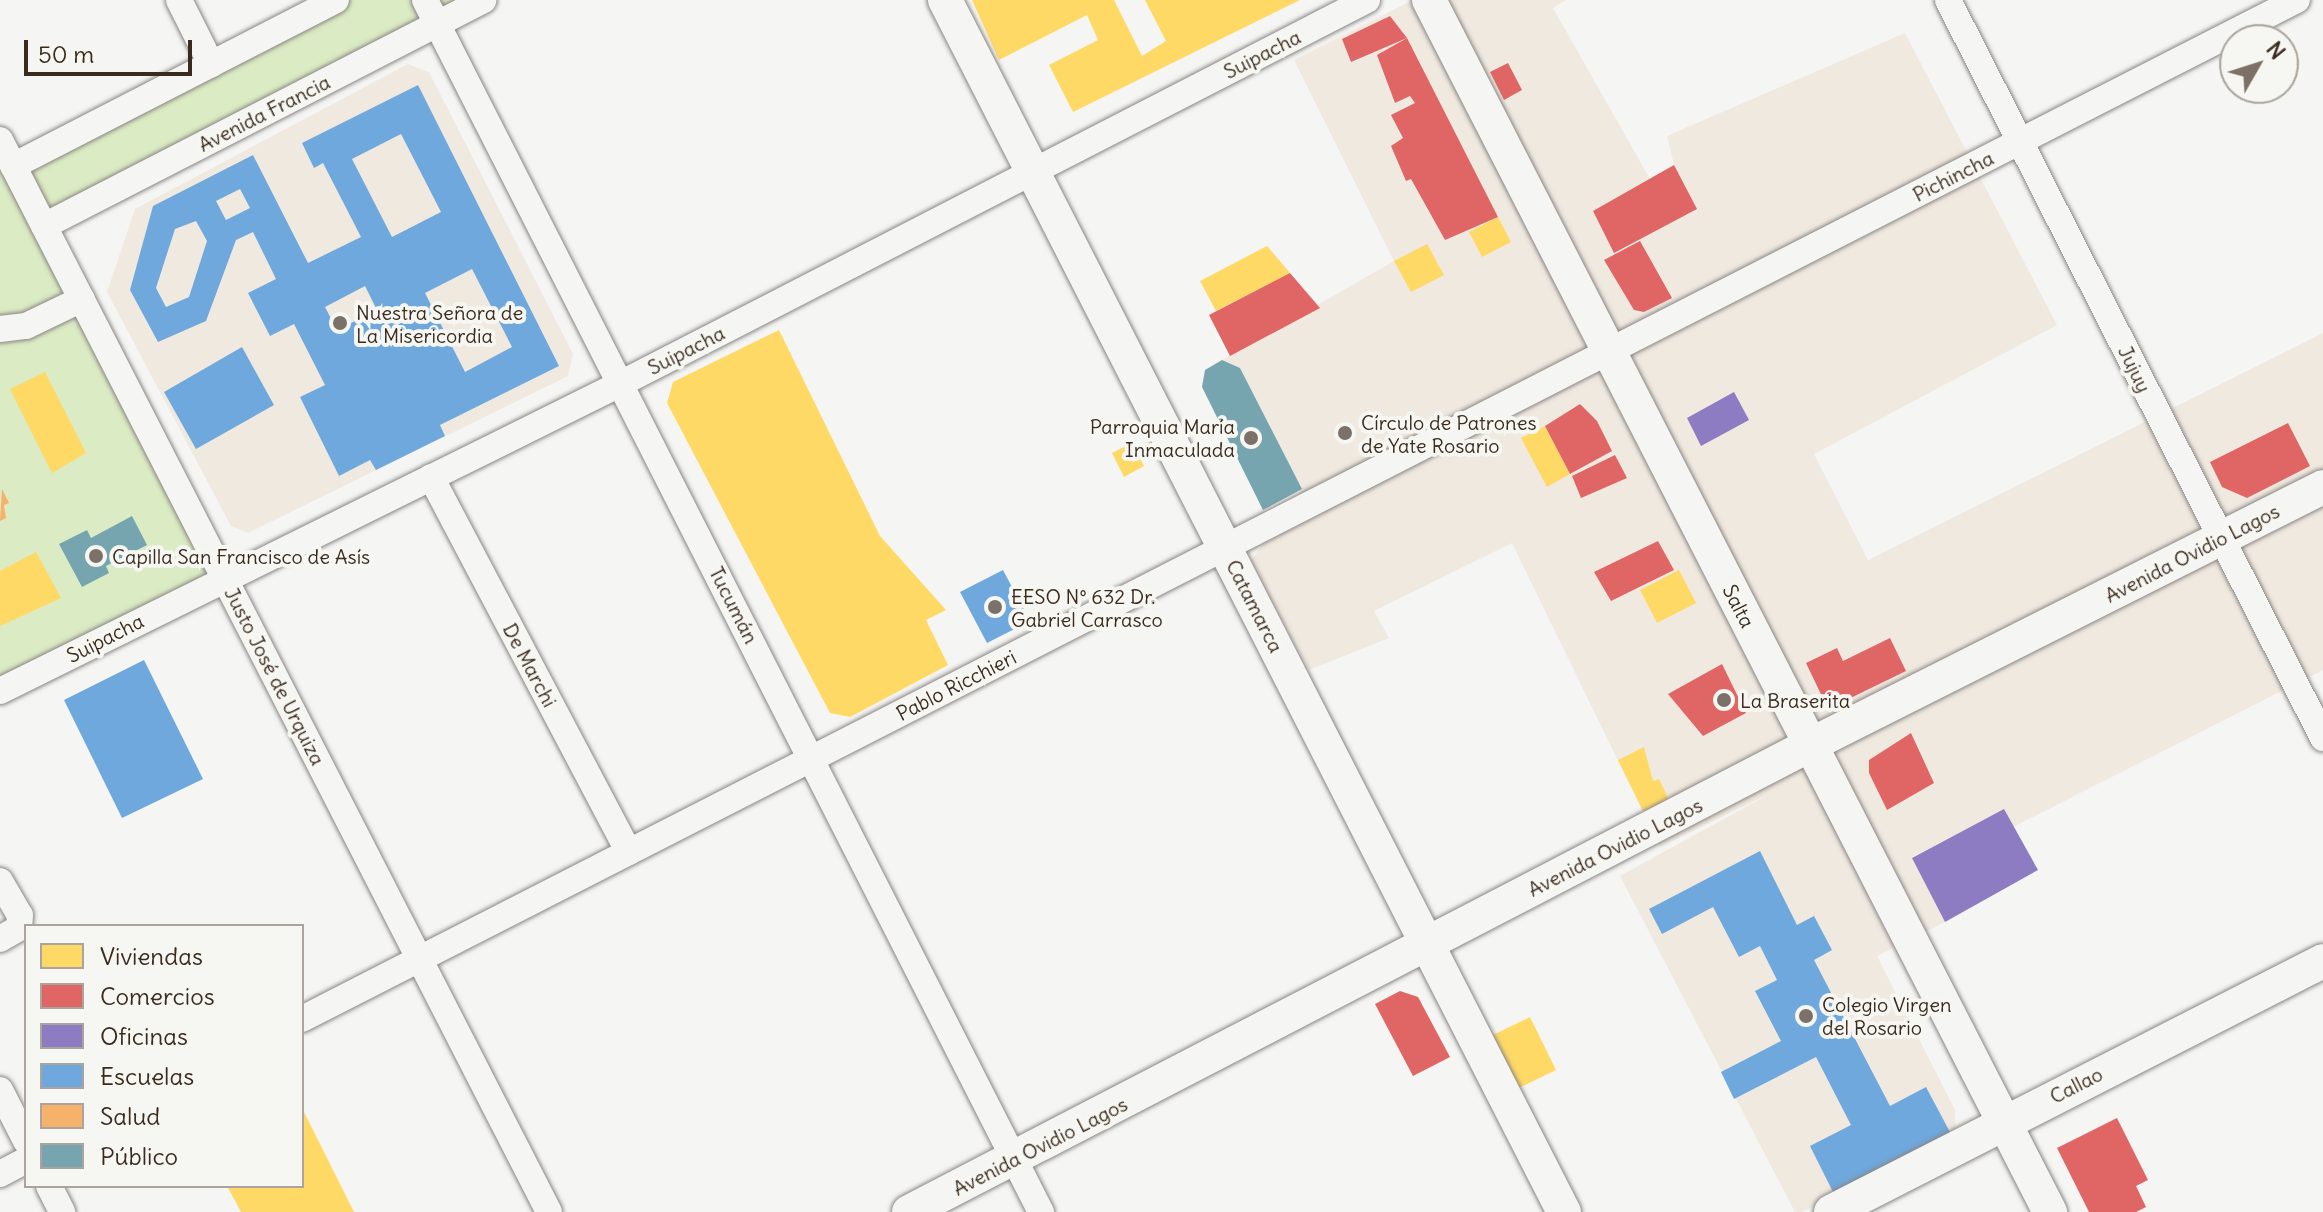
<!DOCTYPE html>
<meta charset="utf-8">
<style>
body{margin:0}
#map{position:relative;width:2323px;height:1212px;overflow:hidden;background:#f5f5f3;font-family:Delius,sans-serif}
div>[style]{position:absolute}
[style*='--x']{left:calc(var(--x)*1px);top:calc(var(--y)*1px);width:calc(var(--w)*1px);rotate:calc(var(--a)*1deg)}
.built>*{inset:0;background:#f0e9e0}
.green>*{inset:0;background:#dbebc3}
.homes>*{inset:0;background:#ffd966}
.shops>*{inset:0;background:#e06666}
.offices>*{inset:0;background:#8e7cc3}
.schools>*{inset:0;background:#6fa8dc}
.health>*{inset:0;background:#f6b26b}
.public>*{inset:0;background:#76a5af}
.roads{filter:drop-shadow(0 0 2px #8a8683) drop-shadow(0 0 2px #8a8683)}
.minor>*{height:26px;margin:-13px;padding:0 13px;transform-origin:13px;border-radius:13px;background:#f5f5f3}
.major>*{height:34px;margin:-17px;padding:0 17px;transform-origin:17px;border-radius:17px;background:#f5f5f3}
.dots>*{width:22px;height:22px;translate:-50% -50%;box-sizing:border-box;border:4px solid #f6f6f2;border-radius:50%}
span{translate:-50% -50%;white-space:nowrap;text-align:center;line-height:1.15;-webkit-text-stroke:8px #f6f6f2;paint-order:stroke}
.street-label{font-size:20px;color:#3b2a1e}
.poi-label{font-size:20px;color:#3b2a1e}
.left{translate:0 -50%;text-align:left}
.right{translate:-100% -50%;text-align:right}
.legend{position:absolute;left:24px;top:924px;width:280px;height:264px;box-sizing:border-box;background:#f6f6f2;border:2px solid #aba49d;margin:0;padding:10px 14px;list-style:none;font-size:24px;color:#3b2a1e}
.legend li{display:flex;align-items:center;gap:16px;height:40px}
.legend b{width:40px;border:2px solid #aba49d}
.north{position:absolute;left:2219px;top:24px;width:80px;height:80px;box-sizing:border-box;background:#f6f6f2;border:2px solid #aba49d;border-radius:50%;rotate:51deg;font-size:22px;font-weight:700;line-height:32px;text-align:center;color:#3b2a1e}
.north::after{content:'';display:block;margin:auto;width:28px;height:36px;background:#7c7169;clip-path:polygon(50% 0,100% 100%,50% 72%,0 100%)}
.scale{position:absolute;left:24px;top:40px;width:168px;height:36px;box-sizing:border-box;border:4px solid #3b2a1e;border-top:0;padding-left:10px;font-size:24px;line-height:28px;white-space:nowrap;color:#3b2a1e;-webkit-text-stroke:6px #f6f6f2;paint-order:stroke}
</style>
<div id="map">
<div class="built">
<i style="clip-path:polygon(1413px 0,1566px 0,1553px 8px,1650px 179px,1674px 165px,1667px 136px,1905px 33px,2057px 325px,1814px 454px,1868px 560px,2323px 333px,2323px 670px,2013px 827px,2004px 810px,1912px 857px,1945px 922px,1877px 956px,1955px 1110px,1956px 1132px,1802px 1212px,1795px 1212px,1620px 876px,1771px 793px,1660px 847px,1512px 543px,1374px 611px,1389px 638px,1309px 670px,1251px 561px,1302px 489px,1240px 368px,1222px 360px,1394px 261px,1294px 60px)"></i>
<i style="clip-path:polygon(408px 64px,429px 72px,573px 354px,568px 376px,248px 533px,231px 526px,107px 292px,135px 209px)"></i>
</div>
<div class="green">
<i style="clip-path:polygon(336px 0,483px 0,44px 226px,225px 578px,0 691px,0 140px,13px 166px)"></i>
</div>
<div class="homes">
<i style="clip-path:polygon(972px 0,1114px 0,1142px 56px,1166px 41px,1145px 0,1300px 0,1073px 112px,1049px 65px,1098px 40px,1087px 15px,999px 60px)"></i>
<i style="clip-path:polygon(1498px 217px,1511px 242px,1482px 257px,1469px 232px)"></i>
<i style="clip-path:polygon(1427px 244px,1444px 275px,1411px 292px,1394px 261px)"></i>
<i style="clip-path:polygon(1267px 246px,1290px 273px,1216px 311px,1200px 281px)"></i>
<i style="clip-path:polygon(779px 330px,880px 536px,946px 610px,926px 620px,948px 665px,850px 717px,830px 713px,667px 403px,673px 382px)"></i>
<i style="clip-path:polygon(45px 372px,86px 453px,52px 473px,10px 389px)"></i>
<i style="clip-path:polygon(1545px 426px,1570px 474px,1547px 487px,1521px 438px)"></i>
<i style="clip-path:polygon(1132px 443px,1144px 466px,1124px 477px,1112px 453px)"></i>
<i style="clip-path:polygon(36px 552px,61px 598px,0 626px,0 571px)"></i>
<i style="clip-path:polygon(1679px 570px,1696px 603px,1657px 623px,1640px 590px)"></i>
<i style="clip-path:polygon(1644px 747px,1653px 781px,1659px 779px,1669px 800px,1643px 811px,1618px 760px)"></i>
<i style="clip-path:polygon(1530px 1017px,1556px 1070px,1519px 1088px,1493px 1035px)"></i>
<i style="clip-path:polygon(302px 1108px,354px 1212px,241px 1212px,227px 1186px,302px 1186px)"></i>
</div>
<div class="shops">
<i style="clip-path:polygon(1390px 16px,1407px 38px,1351px 62px,1342px 39px)"></i>
<i style="clip-path:polygon(1407px 38px,1498px 217px,1445px 240px,1411px 179px,1406px 181px,1391px 146px,1403px 138px,1391px 115px,1415px 103px,1410px 96px,1395px 103px,1377px 55px)"></i>
<i style="clip-path:polygon(1508px 63px,1522px 90px,1504px 100px,1490px 72px)"></i>
<i style="clip-path:polygon(1674px 165px,1697px 209px,1614px 253px,1593px 211px)"></i>
<i style="clip-path:polygon(1640px 241px,1672px 298px,1644px 312px,1634px 310px,1604px 260px)"></i>
<i style="clip-path:polygon(1290px 273px,1320px 308px,1230px 356px,1209px 315px)"></i>
<i style="clip-path:polygon(1580px 404px,1597px 421px,1612px 451px,1570px 474px,1545px 426px)"></i>
<i style="clip-path:polygon(2288px 423px,2310px 466px,2247px 498px,2222px 487px,2210px 462px)"></i>
<i style="clip-path:polygon(1615px 455px,1627px 478px,1581px 498px,1572px 476px)"></i>
<i style="clip-path:polygon(1658px 541px,1674px 570px,1611px 601px,1594px 572px)"></i>
<i style="clip-path:polygon(1890px 638px,1906px 671px,1828px 709px,1806px 663px,1837px 648px,1843px 661px)"></i>
<i style="clip-path:polygon(1722px 664px,1746px 713px,1703px 736px,1668px 694px)"></i>
<i style="clip-path:polygon(1911px 733px,1934px 783px,1887px 810px,1869px 773px,1869px 760px)"></i>
<i style="clip-path:polygon(1400px 991px,1418px 997px,1450px 1057px,1413px 1076px,1375px 1004px)"></i>
<i style="clip-path:polygon(2117px 1118px,2148px 1180px,2136px 1186px,2146px 1207px,2136px 1212px,2089px 1212px,2057px 1148px)"></i>
</div>
<div class="offices">
<i style="clip-path:polygon(1734px 392px,1749px 420px,1701px 446px,1687px 418px)"></i>
<i style="clip-path:polygon(2004px 809px,2038px 870px,1945px 922px,1912px 858px)"></i>
</div>
<div class="schools">
<i style="clip-path:polygon(evenodd,418px 85px,559px 366px,440px 425px,445px 436px,376px 470px,370px 460px,339px 476px,300px 397px,325px 385px,294px 324px,270px 336px,248px 293px,276px 279px,253px 232px,236px 240px,206px 321px,158px 342px,130px 290px,153px 206px,253px 155px,308px 263px,361px 237px,323px 163px,314px 168px,302px 143px,418px 85px,401px 134px,441px 212px,392px 237px,352px 159px,401px 134px,418px 85px,240px 189px,250px 208px,226px 220px,216px 201px,240px 189px,418px 85px,196px 221px,207px 241px,189px 297px,166px 307px,156px 288px,175px 229px,196px 221px,418px 85px,472px 269px,512px 347px,465px 372px,425px 293px,472px 269px,418px 85px,365px 286px,377px 310px,337px 330px,325px 307px,365px 286px)"></i>
<i style="clip-path:polygon(242px 347px,274px 405px,196px 449px,164px 392px)"></i>
<i style="clip-path:polygon(1003px 570px,1030px 621px,987px 643px,960px 592px)"></i>
<i style="clip-path:polygon(144px 660px,203px 779px,122px 818px,64px 700px)"></i>
<i style="clip-path:polygon(1760px 851px,1797px 925px,1814px 916px,1832px 950px,1814px 960px,1890px 1106px,1926px 1087px,1951px 1134px,1834px 1194px,1810px 1146px,1851px 1125px,1816px 1057px,1734px 1099px,1721px 1072px,1781px 1041px,1755px 991px,1777px 980px,1760px 946px,1739px 957px,1713px 907px,1662px 934px,1649px 909px)"></i>
</div>
<div class="health">
<i style="clip-path:polygon(2px 489px,9px 503px,4px 505px,6px 518px,0 521px)"></i>
</div>
<div class="public">
<i style="clip-path:polygon(1222px 360px,1240px 368px,1302px 489px,1263px 510px,1202px 387px,1205px 370px)"></i>
<i style="clip-path:polygon(132px 516px,147px 545px,106px 566px,109px 573px,82px 587px,59px 544px,87px 530px,91px 538px)"></i>
</div>
<div class="roads">
<div class="minor">
<i style="--x:179;--y:0;--w:72;--a:63.4"></i>
<i style="--x:425;--y:0;--w:1360;--a:63.06"></i>
<i style="--x:1948;--y:0;--w:828;--a:63.06"></i>
<i style="--x:0;--y:140;--w:1204;--a:62.88"></i>
<i style="--x:13;--y:166;--w:363;--a:-27.2"></i>
<i style="--x:44;--y:226;--w:494;--a:-27.2"></i>
<i style="--x:0;--y:329;--w:26;--a:-7"></i>
<i style="--x:26;--y:326;--w:62;--a:-25.7"></i>
<i style="--x:431;--y:477;--w:424;--a:62.2"></i>
<i style="--x:0;--y:691;--w:692;--a:-26.34"></i>
<i style="--x:620;--y:384;--w:840;--a:-27.21"></i>
<i style="--x:0;--y:881;--w:39;--a:60"></i>
<i style="--x:20;--y:915;--w:13;--a:94"></i>
<i style="--x:19;--y:928;--w:22;--a:150"></i>
<i style="--x:302;--y:1019;--w:2240;--a:-27.06"></i>
<i style="--x:0;--y:1090;--w:57;--a:63"></i>
<i style="--x:0;--y:1174;--w:30;--a:-28"></i>
<i style="--x:49;--y:1186;--w:29;--a:63"></i>
</div>
<div class="major">
<i style="--x:945;--y:0;--w:1361;--a:62.95"></i>
<i style="--x:1429;--y:0;--w:1362;--a:62.87"></i>
<i style="--x:909;--y:1212;--w:1015;--a:-27.4"></i>
<i style="--x:1810;--y:745;--w:574;--a:-26.7"></i>
<i style="--x:1831;--y:1212;--w:552;--a:-27.03"></i>
</div>
</div>
<div class="dots">
<i style="left:340px;top:323px;background:#7c7169"></i>
<i style="left:1345px;top:433px;background:#7c7169"></i>
<i style="left:1251px;top:438px;background:#7c7169"></i>
<i style="left:96px;top:556px;background:#7c7169"></i>
<i style="left:995px;top:607px;background:#7c7169"></i>
<i style="left:1724px;top:700px;background:#7c7169"></i>
<i style="left:1806px;top:1016px;background:#7c7169"></i>
</div>
<div class="street-label">
<span style="left:1262px;top:54px;rotate:-27deg">Suipacha</span>
<span style="left:264px;top:113px;rotate:-27deg">Avenida Francia</span>
<span style="left:1953px;top:176px;rotate:-27deg">Pichincha</span>
<span style="left:686px;top:350px;rotate:-27deg">Suipacha</span>
<span style="left:2135px;top:369px;rotate:64deg">Jujuy</span>
<span style="left:2192px;top:553px;rotate:-27deg">Avenida Ovidio Lagos</span>
<span style="left:734px;top:605px;rotate:63deg">Tucumán</span>
<span style="left:1255px;top:606px;rotate:63deg">Catamarca</span>
<span style="left:1739px;top:606px;rotate:63deg">Salta</span>
<span style="left:105px;top:638px;rotate:-27deg">Suipacha</span>
<span style="left:530px;top:665px;rotate:62deg">De Marchi</span>
<span style="left:275px;top:676px;rotate:63deg">Justo José de Urquiza</span>
<span style="left:956px;top:685px;rotate:-27deg">Pablo Ricchieri</span>
<span style="left:1615px;top:847px;rotate:-27deg">Avenida Ovidio Lagos</span>
<span style="left:2076px;top:1085px;rotate:-27deg">Callao</span>
<span style="left:1040px;top:1146px;rotate:-27deg">Avenida Ovidio Lagos</span>
</div>
<div class="poi-label">
<span class="left" style="left:356px;top:324px">Nuestra Señora de<br>La Misericordia</span>
<span class="left" style="left:1361px;top:434px">Círculo de Patrones<br>de Yate Rosario</span>
<span class="right" style="left:1235px;top:438px">Parroquia María<br>Inmaculada</span>
<span class="left" style="left:112px;top:556px">Capilla San Francisco de Asís</span>
<span class="left" style="left:1011px;top:608px">EESO Nº 632 Dr.<br>Gabriel Carrasco</span>
<span class="left" style="left:1740px;top:700px">La Braserita</span>
<span class="left" style="left:1822px;top:1016px">Colegio Virgen<br>del Rosario</span>
</div>
<ul class="legend">
<li><b style="height:22px;background:#ffd966"></b>Viviendas</li>
<li><b style="height:22px;background:#e06666"></b>Comercios</li>
<li><b style="height:22px;background:#8e7cc3"></b>Oficinas</li>
<li><b style="height:22px;background:#6fa8dc"></b>Escuelas</li>
<li><b style="height:22px;background:#f6b26b"></b>Salud</li>
<li><b style="height:22px;background:#76a5af"></b>Público</li>
</ul>
<div class="north">N</div>
<div class="scale">50 m</div>
</div>
